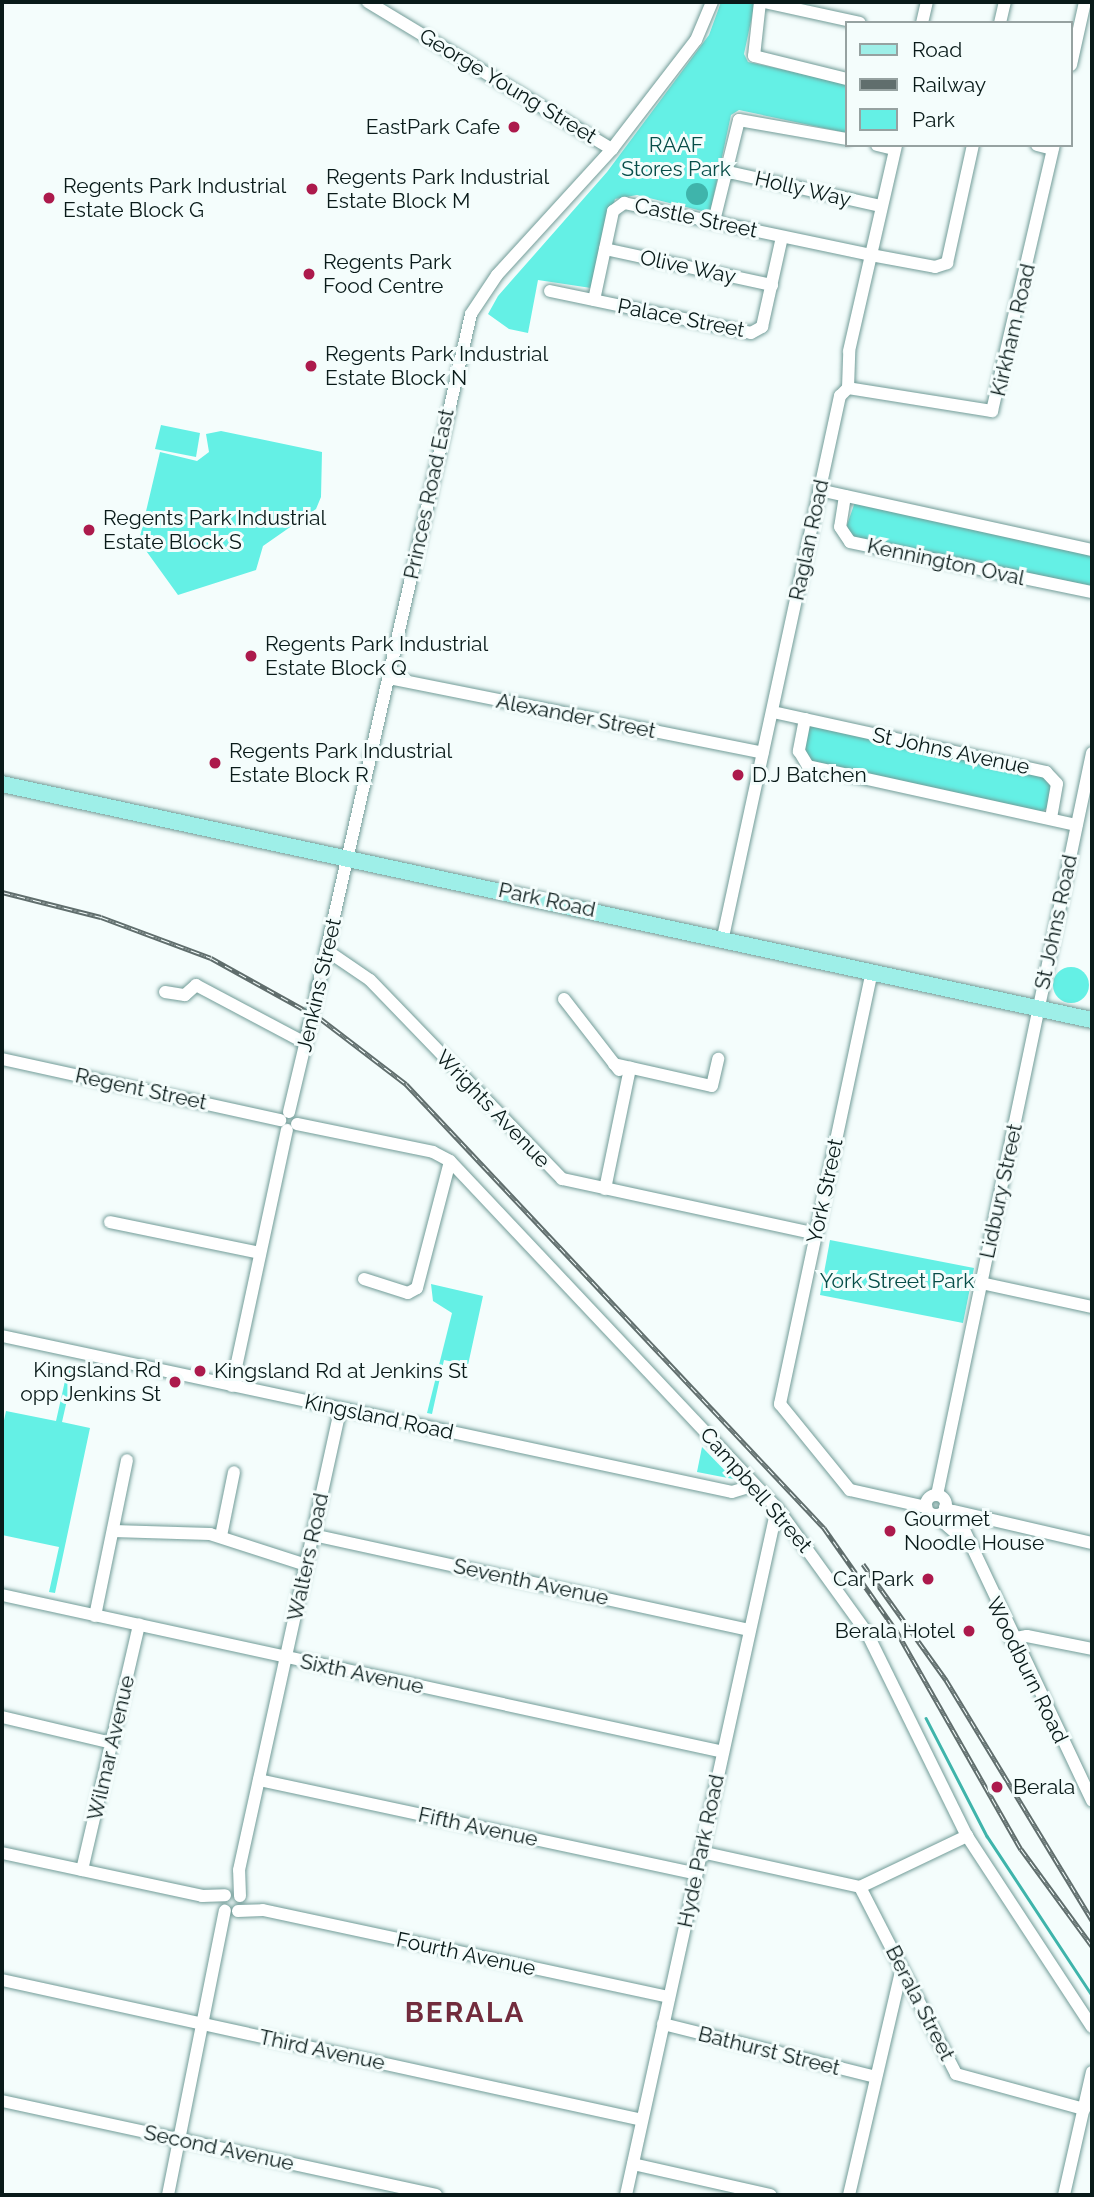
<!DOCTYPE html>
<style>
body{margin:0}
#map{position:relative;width:1094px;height:2197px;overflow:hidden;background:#f4fdfc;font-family:Raleway,sans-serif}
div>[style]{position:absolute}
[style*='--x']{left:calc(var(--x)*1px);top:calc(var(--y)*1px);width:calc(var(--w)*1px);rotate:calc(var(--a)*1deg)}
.green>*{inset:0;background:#64f0e5}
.round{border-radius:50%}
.water>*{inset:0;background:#3fb4ab}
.stream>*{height:2.5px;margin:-1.25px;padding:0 1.25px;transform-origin:1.25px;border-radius:1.25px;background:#3fb4ab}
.roads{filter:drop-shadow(0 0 2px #729c98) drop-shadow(0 0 2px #729c98)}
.minor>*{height:12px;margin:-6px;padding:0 6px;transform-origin:6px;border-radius:6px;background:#fff}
.minor>.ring{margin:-6px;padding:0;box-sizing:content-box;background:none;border:12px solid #fff;border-radius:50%}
.major>*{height:16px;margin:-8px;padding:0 8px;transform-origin:8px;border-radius:8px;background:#9eefe8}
.rail>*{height:5px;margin-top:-2.5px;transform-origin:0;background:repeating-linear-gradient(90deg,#f4fdfc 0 8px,#606e6d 0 16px);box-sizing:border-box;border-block:2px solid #606e6d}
.bridges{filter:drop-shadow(0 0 2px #729c98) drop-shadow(0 0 2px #729c98)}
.minor-bridge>*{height:12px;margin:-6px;padding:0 6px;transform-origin:6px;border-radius:6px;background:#fff}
.dots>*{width:19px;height:19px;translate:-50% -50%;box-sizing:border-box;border:4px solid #f4fdfc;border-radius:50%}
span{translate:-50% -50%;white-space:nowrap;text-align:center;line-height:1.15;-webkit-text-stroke:6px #f4fdfc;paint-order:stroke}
.street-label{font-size:21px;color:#091a19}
.poi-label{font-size:21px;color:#091a19}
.right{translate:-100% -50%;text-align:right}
.left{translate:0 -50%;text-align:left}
.park-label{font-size:21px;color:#074e49}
.district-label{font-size:28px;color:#722c3d;font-weight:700;letter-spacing:2px}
.frame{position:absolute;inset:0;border:4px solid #091a19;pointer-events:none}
.legend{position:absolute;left:845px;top:21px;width:228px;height:126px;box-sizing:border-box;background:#f4fdfc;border:2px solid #96a2a1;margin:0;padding:9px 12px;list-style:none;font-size:21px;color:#091a19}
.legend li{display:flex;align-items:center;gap:14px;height:35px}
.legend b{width:35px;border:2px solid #96a2a1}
</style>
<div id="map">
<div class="green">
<i style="clip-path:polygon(721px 2px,755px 2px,744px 54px,748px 62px,847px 84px,847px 133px,739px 110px,731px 115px,710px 213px,637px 195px,615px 199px,591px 288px,538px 280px,528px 333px,509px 329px,488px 314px,498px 296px,607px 172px,709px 35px)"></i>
<i style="clip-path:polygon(161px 425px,200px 433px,196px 457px,155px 449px)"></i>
<i style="clip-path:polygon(221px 431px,322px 452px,321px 497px,316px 509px,263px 546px,256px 570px,178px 595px,139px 541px,160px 452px,197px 461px,209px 452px,206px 434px)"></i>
<i style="clip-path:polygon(855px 502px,1092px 554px,1092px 586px,851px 537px,847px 525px)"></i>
<i style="clip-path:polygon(809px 725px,1045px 777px,1051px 784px,1048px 807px,1042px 812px,811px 762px,804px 749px)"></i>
<i class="round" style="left:1053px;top:967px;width:36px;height:36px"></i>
<i style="clip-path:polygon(830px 1240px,974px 1268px,963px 1323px,820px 1295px)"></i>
<i style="clip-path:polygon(431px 1284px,483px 1296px,468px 1365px,444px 1360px,432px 1414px,427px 1413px,452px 1313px,433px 1301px)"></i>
<i style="clip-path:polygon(69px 1363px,75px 1365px,62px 1422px,90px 1428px,55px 1593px,49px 1592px,59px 1547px,2px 1535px,2px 1430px,6px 1411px,56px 1421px)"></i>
<i style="clip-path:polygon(702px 1447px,733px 1479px,697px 1472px)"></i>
</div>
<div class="water">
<i class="round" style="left:686px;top:183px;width:22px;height:22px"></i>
</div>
<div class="stream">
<i style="--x:926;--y:1718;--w:133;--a:62.7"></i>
<i style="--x:987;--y:1836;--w:191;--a:56.6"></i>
</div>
<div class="roads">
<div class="minor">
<i style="--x:368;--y:2;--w:285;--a:31.1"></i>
<i style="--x:760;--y:2;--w:54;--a:96.3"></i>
<i style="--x:754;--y:56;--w:96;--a:13.9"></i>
<i style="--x:764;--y:2;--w:98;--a:12.3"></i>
<i style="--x:922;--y:23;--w:22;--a:-77"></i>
<i style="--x:1000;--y:23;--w:22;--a:-77"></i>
<i style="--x:1071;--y:65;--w:65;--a:-77.5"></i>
<i style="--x:877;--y:145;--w:18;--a:13"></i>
<i style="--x:1037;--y:145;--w:16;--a:14"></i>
<i style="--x:724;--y:171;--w:161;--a:12.6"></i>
<i style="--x:714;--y:221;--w:104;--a:-76.1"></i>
<i style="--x:739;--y:120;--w:110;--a:10"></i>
<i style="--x:605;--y:249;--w:171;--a:12.2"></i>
<i style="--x:550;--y:291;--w:205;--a:11.8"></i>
<i style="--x:751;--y:333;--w:13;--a:-29"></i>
<i style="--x:762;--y:327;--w:92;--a:-77.5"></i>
<i style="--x:594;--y:300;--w:91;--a:-77.9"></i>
<i style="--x:613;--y:211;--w:14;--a:-36"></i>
<i style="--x:624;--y:203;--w:252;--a:11.9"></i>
<i style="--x:871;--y:255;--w:65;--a:10.6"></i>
<i style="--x:935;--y:267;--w:13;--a:-18"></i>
<i style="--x:947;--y:263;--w:121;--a:-77.6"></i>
<i style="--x:848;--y:388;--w:146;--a:9.1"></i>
<i style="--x:992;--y:411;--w:273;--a:-76.9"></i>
<i style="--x:819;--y:490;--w:280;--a:12.4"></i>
<i style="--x:845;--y:496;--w:31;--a:99"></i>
<i style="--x:840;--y:527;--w:18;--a:56"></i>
<i style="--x:850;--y:542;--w:247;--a:11.7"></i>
<i style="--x:389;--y:678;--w:381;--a:11.3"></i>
<i style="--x:773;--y:712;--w:280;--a:12.4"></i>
<i style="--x:1046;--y:772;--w:16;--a:47"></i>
<i style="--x:1057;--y:784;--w:35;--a:100"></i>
<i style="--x:805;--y:719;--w:33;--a:101"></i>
<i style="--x:799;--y:751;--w:17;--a:59"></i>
<i style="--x:808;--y:766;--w:275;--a:12.4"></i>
<i style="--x:723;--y:937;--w:554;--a:-77.8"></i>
<i style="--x:840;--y:396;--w:11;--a:-45"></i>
<i style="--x:848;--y:388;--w:37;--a:-88"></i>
<i style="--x:849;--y:351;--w:211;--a:-77.1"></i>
<i style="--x:326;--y:950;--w:53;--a:34.3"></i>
<i style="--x:370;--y:980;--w:277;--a:46"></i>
<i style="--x:562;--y:1179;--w:260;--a:12.2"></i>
<i style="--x:872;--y:971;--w:443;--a:102"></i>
<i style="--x:780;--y:1404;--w:111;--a:50.9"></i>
<i style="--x:850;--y:1490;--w:78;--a:12.6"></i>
<i style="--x:318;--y:987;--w:690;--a:-77.19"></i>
<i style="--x:471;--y:314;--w:47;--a:-56.3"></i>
<i style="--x:497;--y:275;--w:171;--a:-47.6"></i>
<i style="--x:612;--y:149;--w:138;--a:-52.4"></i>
<i style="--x:696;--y:40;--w:41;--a:-67.2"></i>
<i style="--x:165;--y:992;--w:20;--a:9"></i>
<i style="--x:185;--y:995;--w:15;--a:-42"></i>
<i style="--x:196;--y:985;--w:123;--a:28"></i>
<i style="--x:564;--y:999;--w:90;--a:52.2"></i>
<i style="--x:2;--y:1059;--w:285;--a:12.4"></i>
<i style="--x:614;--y:1064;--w:100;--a:12.7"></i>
<i style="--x:712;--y:1086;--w:28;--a:-77"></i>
<i style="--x:289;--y:1112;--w:86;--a:-76.6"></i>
<i style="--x:297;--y:1124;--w:139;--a:11.6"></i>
<i style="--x:433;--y:1152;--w:19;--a:28"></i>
<i style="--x:450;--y:1161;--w:477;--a:46.7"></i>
<i style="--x:777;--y:1508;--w:154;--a:54.2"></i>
<i style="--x:867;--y:1633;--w:226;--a:63.8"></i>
<i style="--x:967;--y:1836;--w:228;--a:56.8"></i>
<i style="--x:605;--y:1189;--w:124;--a:-78.3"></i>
<i style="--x:110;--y:1222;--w:153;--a:11.7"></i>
<i style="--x:364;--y:1279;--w:46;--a:17.7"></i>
<i style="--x:408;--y:1293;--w:10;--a:-29"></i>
<i style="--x:417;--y:1288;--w:131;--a:-75.4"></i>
<i style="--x:981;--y:1283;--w:114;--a:12.2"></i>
<i style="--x:2;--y:1336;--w:746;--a:12.06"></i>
<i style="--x:732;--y:1492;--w:24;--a:-17"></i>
<i style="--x:232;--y:1386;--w:262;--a:-77.9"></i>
<i style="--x:937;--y:1495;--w:758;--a:-78.2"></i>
<i class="ring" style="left:926px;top:1495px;width:8px;height:8px"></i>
<i style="--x:945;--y:1507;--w:14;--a:34"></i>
<i style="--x:957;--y:1515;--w:316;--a:64.7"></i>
<i style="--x:954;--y:1511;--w:142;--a:13.1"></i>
<i style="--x:935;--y:1515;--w:37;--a:41"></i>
<i style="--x:113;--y:1531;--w:97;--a:1.8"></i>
<i style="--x:210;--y:1534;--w:101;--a:17.9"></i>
<i style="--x:313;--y:1535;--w:447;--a:12.3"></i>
<i style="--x:221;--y:1536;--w:65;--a:-78.5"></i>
<i style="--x:2;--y:1595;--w:738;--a:12.28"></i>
<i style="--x:95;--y:1616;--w:159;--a:-78.4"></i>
<i style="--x:1011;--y:1639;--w:16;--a:-11"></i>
<i style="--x:1027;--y:1636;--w:66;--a:11.3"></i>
<i style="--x:2;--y:1717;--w:113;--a:13.3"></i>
<i style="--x:259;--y:1780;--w:447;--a:12.1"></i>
<i style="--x:701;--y:1852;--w:163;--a:12.4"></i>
<i style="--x:860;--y:1887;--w:119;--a:-25.5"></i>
<i style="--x:2;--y:1853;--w:205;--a:12.1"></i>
<i style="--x:202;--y:1896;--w:23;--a:-2"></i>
<i style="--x:82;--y:1870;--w:252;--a:-76.9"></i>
<i style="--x:860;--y:1887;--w:210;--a:62.8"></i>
<i style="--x:956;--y:2074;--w:133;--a:15.3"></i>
<i style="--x:240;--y:1896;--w:26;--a:-92"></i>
<i style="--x:239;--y:1870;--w:472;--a:-77.6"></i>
<i style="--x:238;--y:1911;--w:25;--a:-2"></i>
<i style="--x:263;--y:1910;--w:415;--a:12.1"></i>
<i style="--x:2;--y:1980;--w:655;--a:12.34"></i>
<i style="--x:663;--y:2024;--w:219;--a:14"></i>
<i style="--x:2;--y:2101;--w:444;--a:12.2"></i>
<i style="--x:633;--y:2164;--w:141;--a:12.7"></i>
<i style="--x:168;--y:2195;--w:290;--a:-78.7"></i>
<i style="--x:626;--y:2195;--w:703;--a:-77.6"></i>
<i style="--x:849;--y:2195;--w:230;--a:-76.9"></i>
<i style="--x:1064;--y:2195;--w:126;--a:-77.2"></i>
</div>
<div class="major">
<i style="--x:2;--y:784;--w:1115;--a:12.22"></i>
</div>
</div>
<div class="rail">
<i style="--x:2;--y:892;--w:102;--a:14.2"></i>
<i style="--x:101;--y:917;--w:117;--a:20.4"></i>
<i style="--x:211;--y:958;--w:126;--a:29"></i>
<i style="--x:321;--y:1019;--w:107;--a:37.4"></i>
<i style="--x:406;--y:1084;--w:610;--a:46.73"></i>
<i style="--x:824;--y:1528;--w:127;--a:54.9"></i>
<i style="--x:897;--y:1632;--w:250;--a:60.3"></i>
<i style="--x:1021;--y:1849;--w:120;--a:53.8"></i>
<i style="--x:863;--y:1564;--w:143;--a:54.4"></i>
<i style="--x:946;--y:1680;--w:281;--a:58.7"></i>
</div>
<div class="bridges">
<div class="minor-bridge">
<i style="--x:309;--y:1028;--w:42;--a:-77.6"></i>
</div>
</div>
<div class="dots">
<i style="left:514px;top:127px;background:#ac1a4c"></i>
<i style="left:312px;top:189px;background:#ac1a4c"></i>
<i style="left:49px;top:198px;background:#ac1a4c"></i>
<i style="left:309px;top:274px;background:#ac1a4c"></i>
<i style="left:311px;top:366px;background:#ac1a4c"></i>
<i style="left:89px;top:530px;background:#ac1a4c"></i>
<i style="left:251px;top:656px;background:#ac1a4c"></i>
<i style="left:215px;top:763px;background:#ac1a4c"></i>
<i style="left:738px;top:775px;background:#ac1a4c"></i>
<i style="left:200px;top:1371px;background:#ac1a4c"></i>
<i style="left:175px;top:1382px;background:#ac1a4c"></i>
<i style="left:890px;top:1531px;background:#ac1a4c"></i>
<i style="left:928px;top:1579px;background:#ac1a4c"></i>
<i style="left:969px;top:1631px;background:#ac1a4c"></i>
<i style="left:997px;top:1787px;background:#ac1a4c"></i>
</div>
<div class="street-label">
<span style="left:508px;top:86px;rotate:31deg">George Young Street</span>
<span style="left:803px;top:189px;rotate:13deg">Holly Way</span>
<span style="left:696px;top:218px;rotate:12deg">Castle Street</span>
<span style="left:688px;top:267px;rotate:12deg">Olive Way</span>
<span style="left:681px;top:318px;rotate:11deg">Palace Street</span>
<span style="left:1013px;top:330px;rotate:-77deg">Kirkham Road</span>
<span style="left:429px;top:494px;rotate:-78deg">Princes Road East</span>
<span style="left:809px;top:540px;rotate:-78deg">Raglan Road</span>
<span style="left:946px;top:562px;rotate:12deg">Kennington Oval</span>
<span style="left:576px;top:716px;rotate:11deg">Alexander Street</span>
<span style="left:951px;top:751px;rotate:12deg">St Johns Avenue</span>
<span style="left:547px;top:900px;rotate:12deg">Park Road</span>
<span style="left:1056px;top:922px;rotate:-78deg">St Johns Road</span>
<span style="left:319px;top:985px;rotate:-77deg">Jenkins Street</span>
<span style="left:141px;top:1089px;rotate:12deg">Regent Street</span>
<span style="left:493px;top:1109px;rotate:46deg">Wrights Avenue</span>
<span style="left:825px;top:1191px;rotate:-78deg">York Street</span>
<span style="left:1001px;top:1191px;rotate:-78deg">Lidbury Street</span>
<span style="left:379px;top:1417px;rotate:12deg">Kingsland Road</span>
<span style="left:756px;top:1490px;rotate:49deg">Campbell Street</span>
<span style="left:308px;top:1557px;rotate:-78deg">Walters Road</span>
<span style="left:531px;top:1582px;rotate:12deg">Seventh Avenue</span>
<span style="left:1027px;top:1670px;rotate:64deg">Woodburn Road</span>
<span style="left:362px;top:1674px;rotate:12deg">Sixth Avenue</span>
<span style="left:111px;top:1748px;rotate:-77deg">Wilmar Avenue</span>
<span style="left:478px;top:1827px;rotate:12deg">Fifth Avenue</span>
<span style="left:701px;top:1851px;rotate:-78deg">Hyde Park Road</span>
<span style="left:466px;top:1954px;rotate:12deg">Fourth Avenue</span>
<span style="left:920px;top:2003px;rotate:63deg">Berala Street</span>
<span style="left:322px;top:2050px;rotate:12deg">Third Avenue</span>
<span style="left:769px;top:2051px;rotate:14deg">Bathurst Street</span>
<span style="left:219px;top:2148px;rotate:12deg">Second Avenue</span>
</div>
<div class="poi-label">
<span class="right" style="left:500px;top:127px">EastPark Cafe</span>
<span class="left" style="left:326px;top:189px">Regents Park Industrial<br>Estate Block M</span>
<span class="left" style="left:63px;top:198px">Regents Park Industrial<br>Estate Block G</span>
<span class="left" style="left:323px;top:274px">Regents Park<br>Food Centre</span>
<span class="left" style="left:325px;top:366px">Regents Park Industrial<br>Estate Block N</span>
<span class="left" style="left:103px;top:530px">Regents Park Industrial<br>Estate Block S</span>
<span class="left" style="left:265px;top:656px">Regents Park Industrial<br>Estate Block Q</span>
<span class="left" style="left:229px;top:763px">Regents Park Industrial<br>Estate Block R</span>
<span class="left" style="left:752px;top:775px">D.J Batchen</span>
<span class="right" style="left:161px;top:1382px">Kingsland Rd<br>opp Jenkins St</span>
<span class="left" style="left:214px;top:1371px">Kingsland Rd at Jenkins St</span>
<span class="left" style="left:904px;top:1531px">Gourmet<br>Noodle House</span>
<span class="right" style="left:914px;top:1579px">Car Park</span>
<span class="right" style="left:955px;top:1631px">Berala Hotel</span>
<span class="left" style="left:1013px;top:1787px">Berala</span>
</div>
<div class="park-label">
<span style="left:676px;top:157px">RAAF<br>Stores Park</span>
<span style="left:897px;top:1281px">York Street Park</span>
</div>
<div class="district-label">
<span style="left:465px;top:2013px">BERALA</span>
</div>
<div class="frame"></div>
<ul class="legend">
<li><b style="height:9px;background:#9eefe8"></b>Road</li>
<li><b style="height:9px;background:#606e6d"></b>Railway</li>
<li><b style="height:19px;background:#64f0e5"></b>Park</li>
</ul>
</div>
